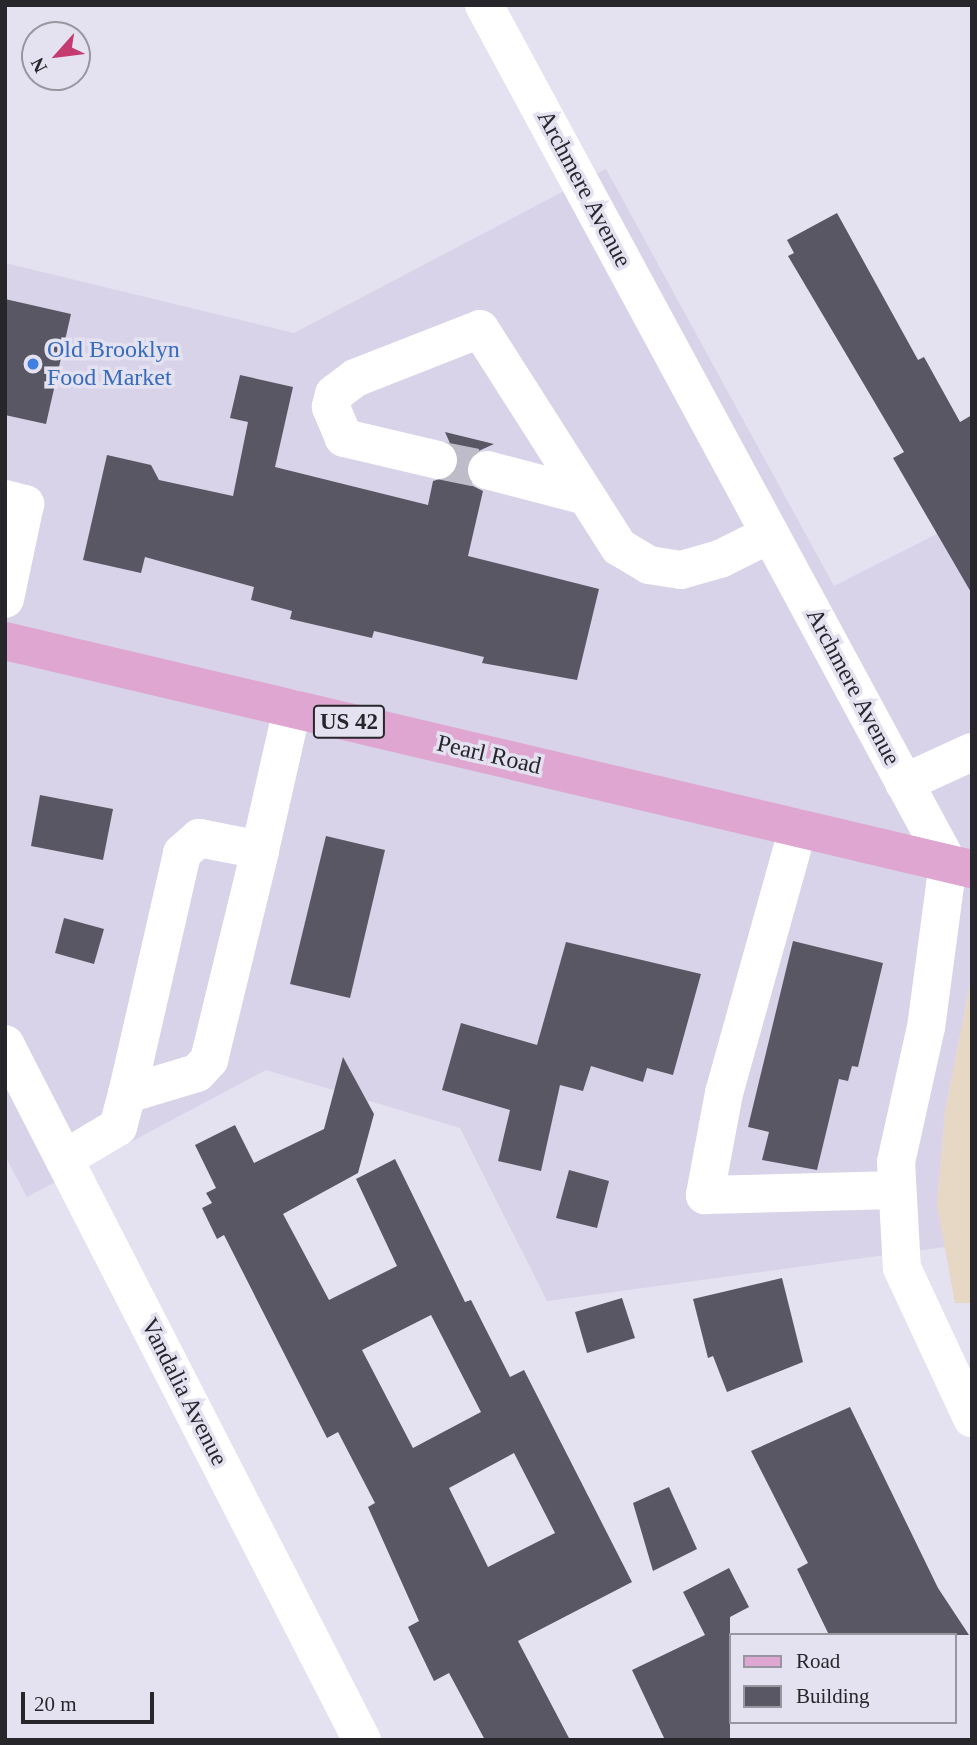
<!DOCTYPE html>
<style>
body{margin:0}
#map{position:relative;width:977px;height:1745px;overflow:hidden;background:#e4e1f0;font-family:"Times New Roman",serif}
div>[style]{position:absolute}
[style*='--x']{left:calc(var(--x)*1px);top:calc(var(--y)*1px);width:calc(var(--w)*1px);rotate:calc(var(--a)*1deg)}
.built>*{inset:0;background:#d8d3e9}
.education>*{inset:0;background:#e7d7c5}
.building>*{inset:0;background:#5a5764}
.minor-tunnel>*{height:38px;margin-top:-19px;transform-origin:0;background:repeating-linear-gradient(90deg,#bebcc9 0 38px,transparent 0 57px)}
.minor>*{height:38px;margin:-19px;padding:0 19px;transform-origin:19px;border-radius:19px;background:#fff}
.major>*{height:38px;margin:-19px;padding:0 19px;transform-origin:19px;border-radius:19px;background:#dea6d1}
.dots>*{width:19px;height:19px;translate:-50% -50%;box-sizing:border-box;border:4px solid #e4e1f0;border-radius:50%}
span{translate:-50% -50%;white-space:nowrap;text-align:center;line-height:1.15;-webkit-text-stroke:7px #e4e1f0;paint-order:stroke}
.shield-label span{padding:2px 5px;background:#e4e1f0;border:2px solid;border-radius:5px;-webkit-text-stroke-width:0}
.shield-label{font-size:23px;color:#27262b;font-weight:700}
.street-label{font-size:24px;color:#27262b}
.shop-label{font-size:24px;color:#366cbe}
.left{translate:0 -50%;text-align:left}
.frame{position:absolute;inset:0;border:7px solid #27262b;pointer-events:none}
.legend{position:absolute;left:729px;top:1633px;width:228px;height:91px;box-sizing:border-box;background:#e4e1f0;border:2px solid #9896a1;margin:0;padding:9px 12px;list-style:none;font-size:21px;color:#27262b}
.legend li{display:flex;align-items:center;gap:14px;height:35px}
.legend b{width:35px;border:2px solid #9896a1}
.north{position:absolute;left:21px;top:21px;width:70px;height:70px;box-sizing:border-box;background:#e4e1f0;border:2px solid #9896a1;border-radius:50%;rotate:242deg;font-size:19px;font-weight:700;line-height:28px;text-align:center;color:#27262b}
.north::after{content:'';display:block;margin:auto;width:24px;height:32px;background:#c53a6f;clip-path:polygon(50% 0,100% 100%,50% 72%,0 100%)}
.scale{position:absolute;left:21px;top:1692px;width:133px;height:32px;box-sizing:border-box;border:4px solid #27262b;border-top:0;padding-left:9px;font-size:21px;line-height:24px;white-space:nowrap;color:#27262b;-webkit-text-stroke:5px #e4e1f0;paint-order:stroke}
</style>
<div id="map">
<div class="built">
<i style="clip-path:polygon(606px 169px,834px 586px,972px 516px,972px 974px,945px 1112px,937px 1205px,945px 1247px,547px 1301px,460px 1128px,266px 1070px,27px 1197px,5px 1156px,5px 263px,294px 333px)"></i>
</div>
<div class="education">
<i style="clip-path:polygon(972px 974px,972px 1303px,955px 1303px,937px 1205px,945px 1112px)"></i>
</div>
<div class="building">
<i style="clip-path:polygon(837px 213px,918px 360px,924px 357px,960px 422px,972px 415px,972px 594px,893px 458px,904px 452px,788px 256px,794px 253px,787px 240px)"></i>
<i style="clip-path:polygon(5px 299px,71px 314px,46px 424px,5px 415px)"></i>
<i style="clip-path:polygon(240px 375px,293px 387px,275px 467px,428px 505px,433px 481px,453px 475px,459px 464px,445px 432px,494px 444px,472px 454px,466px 465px,471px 485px,483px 491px,468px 556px,599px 589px,577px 680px,482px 663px,484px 657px,374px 631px,372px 638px,290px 619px,292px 611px,251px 600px,254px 587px,145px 557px,141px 573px,83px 560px,107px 455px,151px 465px,159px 480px,233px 496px,248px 422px,230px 418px)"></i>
<i style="clip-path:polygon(40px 795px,113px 809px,103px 860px,31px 846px)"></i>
<i style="clip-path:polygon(326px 836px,385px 850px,350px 998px,290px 984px)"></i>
<i style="clip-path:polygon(64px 918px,104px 929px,94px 964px,55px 953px)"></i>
<i style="clip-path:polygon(793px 941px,883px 963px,858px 1067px,852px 1066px,848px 1081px,839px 1079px,817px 1170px,762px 1160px,769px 1132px,748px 1127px)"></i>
<i style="clip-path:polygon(566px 942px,701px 974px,673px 1075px,647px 1068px,643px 1082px,591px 1066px,583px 1091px,560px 1085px,541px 1171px,498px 1161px,510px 1110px,442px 1090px,461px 1023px,537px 1045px)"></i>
<i style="clip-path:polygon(evenodd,343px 1057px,374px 1114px,358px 1173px,283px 1214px,329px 1300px,397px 1266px,356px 1179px,395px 1159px,465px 1302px,471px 1300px,510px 1377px,524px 1370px,632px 1582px,518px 1641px,570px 1740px,485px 1740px,449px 1673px,434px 1681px,408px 1627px,419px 1621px,368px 1507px,375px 1503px,338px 1432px,327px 1438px,224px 1235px,217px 1239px,202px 1208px,212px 1203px,206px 1193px,216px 1188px,195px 1145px,235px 1125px,254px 1163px,324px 1129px,343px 1057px,431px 1315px,481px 1412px,413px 1448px,362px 1350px,431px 1315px,343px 1057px,514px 1453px,555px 1533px,488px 1567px,449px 1488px,514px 1453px)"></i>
<i style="clip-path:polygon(569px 1170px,609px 1181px,597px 1228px,556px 1218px)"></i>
<i style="clip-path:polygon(782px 1278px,803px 1362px,727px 1392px,713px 1356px,708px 1358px,693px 1299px)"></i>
<i style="clip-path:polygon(622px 1298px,635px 1338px,587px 1353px,575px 1312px)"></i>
<i style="clip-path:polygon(850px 1407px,938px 1588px,969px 1635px,829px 1635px,797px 1569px,808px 1563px,751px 1451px)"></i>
<i style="clip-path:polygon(669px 1487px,697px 1549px,653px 1571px,633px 1503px)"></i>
<i style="clip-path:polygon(729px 1568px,749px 1607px,730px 1617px,730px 1740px,665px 1740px,632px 1670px,705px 1635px,683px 1592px)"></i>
</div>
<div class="minor-tunnel">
<i style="--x:438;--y:460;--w:50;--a:11.5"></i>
</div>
<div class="minor">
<i style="--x:484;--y:5;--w:975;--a:61.6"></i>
<i style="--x:948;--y:863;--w:165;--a:97.6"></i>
<i style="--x:926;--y:1027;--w:138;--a:102.5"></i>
<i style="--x:896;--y:1162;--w:106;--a:86.8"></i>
<i style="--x:902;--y:1268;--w:166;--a:65"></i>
<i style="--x:438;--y:460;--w:97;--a:-166.8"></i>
<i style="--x:344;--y:438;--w:34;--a:-113"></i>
<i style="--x:331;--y:407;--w:13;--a:-77"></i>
<i style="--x:334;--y:394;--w:26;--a:-37"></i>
<i style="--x:355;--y:378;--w:134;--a:-21.4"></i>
<i style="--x:480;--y:329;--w:259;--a:57.5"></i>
<i style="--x:619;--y:547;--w:35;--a:31"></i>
<i style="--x:649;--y:565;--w:32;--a:9"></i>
<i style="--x:681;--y:570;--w:41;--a:-15.8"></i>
<i style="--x:720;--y:559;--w:56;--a:-26.6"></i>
<i style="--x:487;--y:470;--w:102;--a:14.7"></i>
<i style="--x:5;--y:499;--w:21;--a:14"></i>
<i style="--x:25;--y:504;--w:97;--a:101.9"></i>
<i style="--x:904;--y:783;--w:75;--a:-24.5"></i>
<i style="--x:798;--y:828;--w:275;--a:105.6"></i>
<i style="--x:724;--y:1093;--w:104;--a:100.6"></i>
<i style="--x:705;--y:1195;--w:192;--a:-1.5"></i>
<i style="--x:5;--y:1044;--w:782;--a:62.85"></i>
<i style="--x:127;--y:1094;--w:247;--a:-77.1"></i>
<i style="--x:182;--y:853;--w:23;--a:-41"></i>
<i style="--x:199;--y:838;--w:62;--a:11.1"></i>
<i style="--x:260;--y:850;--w:145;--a:-77.2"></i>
<i style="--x:64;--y:1159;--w:63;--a:-30.7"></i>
<i style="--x:118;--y:1127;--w:34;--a:-75"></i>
<i style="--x:127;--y:1094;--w:73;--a:-16.7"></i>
<i style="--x:197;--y:1073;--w:18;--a:-47"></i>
<i style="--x:209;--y:1060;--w:216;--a:-76.3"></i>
</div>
<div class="major">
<i style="--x:5;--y:641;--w:994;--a:13.27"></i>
</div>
<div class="dots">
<i style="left:33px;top:364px;background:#3f7fe0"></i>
</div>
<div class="shield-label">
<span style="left:349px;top:722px">US 42</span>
</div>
<div class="street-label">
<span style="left:584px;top:189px;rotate:62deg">Archmere Avenue</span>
<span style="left:853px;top:687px;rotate:62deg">Archmere Avenue</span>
<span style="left:489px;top:755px;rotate:13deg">Pearl Road</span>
<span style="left:184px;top:1392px;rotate:63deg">Vandalia Avenue</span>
</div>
<div class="shop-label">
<span class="left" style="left:47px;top:364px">Old Brooklyn<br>Food Market</span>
</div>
<div class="frame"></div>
<ul class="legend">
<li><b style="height:9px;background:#dea6d1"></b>Road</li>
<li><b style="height:19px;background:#5a5764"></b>Building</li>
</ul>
<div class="north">N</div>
<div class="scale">20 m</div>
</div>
